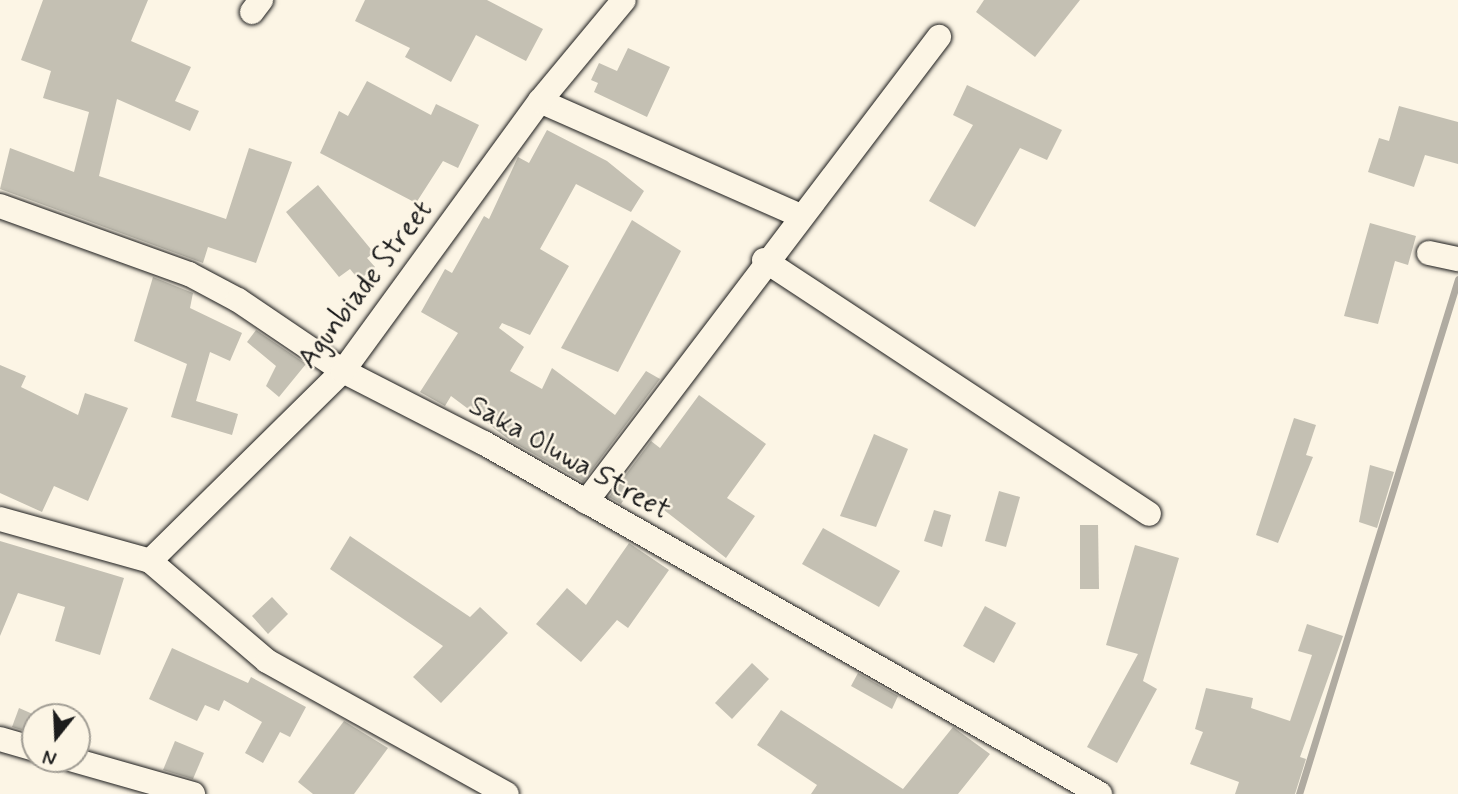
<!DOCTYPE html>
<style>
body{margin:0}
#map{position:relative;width:1458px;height:794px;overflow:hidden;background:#fcf5e5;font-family:Mynerve,sans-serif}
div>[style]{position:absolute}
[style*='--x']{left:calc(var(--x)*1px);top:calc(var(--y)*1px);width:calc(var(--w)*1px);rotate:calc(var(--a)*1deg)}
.stream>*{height:7px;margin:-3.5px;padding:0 3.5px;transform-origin:3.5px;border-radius:3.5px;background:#b0aba1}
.building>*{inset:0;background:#c4c0b3}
.roads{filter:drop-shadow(0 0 2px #1c1c1c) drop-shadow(0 0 2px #1c1c1c)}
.street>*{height:24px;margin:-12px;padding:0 12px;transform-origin:12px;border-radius:12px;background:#fcf5e5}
span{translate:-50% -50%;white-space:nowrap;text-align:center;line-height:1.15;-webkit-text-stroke:5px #fcf5e5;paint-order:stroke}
.street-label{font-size:28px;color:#1c1c1c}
.north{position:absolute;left:21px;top:703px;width:70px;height:70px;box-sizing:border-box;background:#fcf5e5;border:2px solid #a29e95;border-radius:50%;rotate:198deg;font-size:19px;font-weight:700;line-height:28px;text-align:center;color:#1c1c1c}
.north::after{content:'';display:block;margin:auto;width:24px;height:32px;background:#1c1c1c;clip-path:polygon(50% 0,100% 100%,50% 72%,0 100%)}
</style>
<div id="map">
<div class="stream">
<i style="--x:1299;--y:794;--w:539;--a:-72.84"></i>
</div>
<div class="building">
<i style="clip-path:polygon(43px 0,148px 0,131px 41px,191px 67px,175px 101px,199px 111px,190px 131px,117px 99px,99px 176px,226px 219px,249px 148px,292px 162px,256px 263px,208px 247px,203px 263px,0 189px,10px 148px,74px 172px,89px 112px,43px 98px,51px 71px,21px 60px)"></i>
<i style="clip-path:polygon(365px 0,487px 0,543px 29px,526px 61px,476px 35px,451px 82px,405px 57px,410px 48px,355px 21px)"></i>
<i style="clip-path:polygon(984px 0,1080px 0,1035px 57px,976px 12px)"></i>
<i style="clip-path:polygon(628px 48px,670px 67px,647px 117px,594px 92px,598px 83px,591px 80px,599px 63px,617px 71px)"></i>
<i style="clip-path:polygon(367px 81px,431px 115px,436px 104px,479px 125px,458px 168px,443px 161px,416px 203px,320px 153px,339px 111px,348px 116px)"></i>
<i style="clip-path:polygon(967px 85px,1062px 130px,1047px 160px,1020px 148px,975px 227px,929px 201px,973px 125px,953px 115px)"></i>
<i style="clip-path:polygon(1399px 106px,1458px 122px,1458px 164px,1425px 155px,1414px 187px,1368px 172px,1379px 138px,1389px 141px)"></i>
<i style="clip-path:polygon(547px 130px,607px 161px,644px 191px,631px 212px,576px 184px,540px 249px,569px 266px,530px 335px,502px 323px,499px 328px,524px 347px,510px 371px,542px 389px,552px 368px,615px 415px,646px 371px,660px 379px,583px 482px,511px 441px,451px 396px,445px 406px,420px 392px,458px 333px,421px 312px,445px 269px,452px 273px,484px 216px,489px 219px,518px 157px,529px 163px)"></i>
<i style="clip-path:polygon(318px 185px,374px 253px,367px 258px,375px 267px,359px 280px,350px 269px,339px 277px,286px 212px)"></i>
<i style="clip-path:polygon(632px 220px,681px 251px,618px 372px,561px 348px)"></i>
<i style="clip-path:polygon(1370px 223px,1416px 236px,1408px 265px,1395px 261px,1378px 324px,1344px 316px)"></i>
<i style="clip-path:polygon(153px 277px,193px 293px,190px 308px,242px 333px,230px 361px,210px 352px,196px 401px,238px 414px,232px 435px,171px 417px,187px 364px,134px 341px)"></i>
<i style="clip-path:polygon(256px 330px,306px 364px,279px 397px,266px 386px,276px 366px,247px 342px)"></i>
<i style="clip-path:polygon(0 365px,26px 376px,21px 387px,78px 415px,85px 393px,128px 408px,88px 501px,54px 486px,42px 512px,0 493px)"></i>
<i style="clip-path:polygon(699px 395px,766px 444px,727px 498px,755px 516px,726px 558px,633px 486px,621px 504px,609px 497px,651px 441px,660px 448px)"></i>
<i style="clip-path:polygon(1294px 418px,1316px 425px,1306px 455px,1313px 457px,1278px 543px,1256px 535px)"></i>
<i style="clip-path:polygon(874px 434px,908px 449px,876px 527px,840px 516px)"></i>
<i style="clip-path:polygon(1370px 465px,1394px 472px,1377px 528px,1359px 522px)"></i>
<i style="clip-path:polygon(999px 491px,1020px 497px,1006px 547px,985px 541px)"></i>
<i style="clip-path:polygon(934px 510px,951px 515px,942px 547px,924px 541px)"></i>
<i style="clip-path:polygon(1080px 525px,1098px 525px,1099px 589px,1080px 589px)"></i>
<i style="clip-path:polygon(823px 528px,900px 571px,879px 607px,802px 564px)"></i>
<i style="clip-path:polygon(350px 536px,470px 617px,480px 607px,508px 633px,441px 703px,413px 677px,443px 646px,330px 569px)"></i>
<i style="clip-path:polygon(0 541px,124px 578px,100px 655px,55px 641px,65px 607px,18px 593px,0 636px)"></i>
<i style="clip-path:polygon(629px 543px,669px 570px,628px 628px,617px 620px,581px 662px,536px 624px,567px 588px,586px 605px)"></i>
<i style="clip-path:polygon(1135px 545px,1179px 558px,1143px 681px,1157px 689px,1117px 763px,1087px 747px,1138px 654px,1106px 645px)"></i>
<i style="clip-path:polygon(272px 597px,288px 614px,268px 634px,252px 616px)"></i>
<i style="clip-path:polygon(985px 606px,1016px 623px,994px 663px,963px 646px)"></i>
<i style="clip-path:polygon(1307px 624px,1343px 636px,1300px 757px,1306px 759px,1295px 794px,1235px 794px,1239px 782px,1190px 764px,1203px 732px,1195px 729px,1206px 688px,1253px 698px,1251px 708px,1290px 721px,1312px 655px,1298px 651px)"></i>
<i style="clip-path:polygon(172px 648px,248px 683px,251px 677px,306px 707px,290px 737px,280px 732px,263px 763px,245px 753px,262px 722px,224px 700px,219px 711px,205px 705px,197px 721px,149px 699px)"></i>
<i style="clip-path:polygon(752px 663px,769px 679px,732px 719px,715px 703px)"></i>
<i style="clip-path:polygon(858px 673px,898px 696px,892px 709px,851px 686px)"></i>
<i style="clip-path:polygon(19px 708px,35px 715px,35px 734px,12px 727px)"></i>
<i style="clip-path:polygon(781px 710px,903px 789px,953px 727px,990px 754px,958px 794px,811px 794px,817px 785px,757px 745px)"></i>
<i style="clip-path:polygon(344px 721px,388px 748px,354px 794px,313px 794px,298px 782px)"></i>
<i style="clip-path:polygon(175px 741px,204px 753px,193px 779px,163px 770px)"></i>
</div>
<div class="roads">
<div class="street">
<i style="--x:252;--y:12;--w:15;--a:-53"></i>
<i style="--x:540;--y:101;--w:282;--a:23.8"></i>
<i style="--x:0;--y:206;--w:201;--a:19.8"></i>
<i style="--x:189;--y:274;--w:55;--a:28"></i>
<i style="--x:238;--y:300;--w:127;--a:34.1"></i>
<i style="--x:343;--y:371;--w:158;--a:27.1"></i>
<i style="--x:484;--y:443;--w:709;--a:29.67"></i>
<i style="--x:1429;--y:253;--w:30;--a:12"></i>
<i style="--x:764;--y:260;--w:461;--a:33.4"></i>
<i style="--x:586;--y:502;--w:584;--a:-52.8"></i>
<i style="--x:0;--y:519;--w:156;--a:15.6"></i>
<i style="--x:150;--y:561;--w:271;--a:-44.6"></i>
<i style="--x:343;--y:371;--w:334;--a:-53.9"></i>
<i style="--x:540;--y:101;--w:131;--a:-50.3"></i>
<i style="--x:150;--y:561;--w:154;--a:40.5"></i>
<i style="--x:267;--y:661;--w:274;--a:29"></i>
<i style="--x:0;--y:739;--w:36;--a:16"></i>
<i style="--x:70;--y:759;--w:128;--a:15.9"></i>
</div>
</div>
<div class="street-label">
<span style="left:366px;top:285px;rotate:-53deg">Agunbiade Street</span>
<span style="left:569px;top:459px;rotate:29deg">Saka Oluwa Street</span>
</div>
<div class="north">N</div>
</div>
